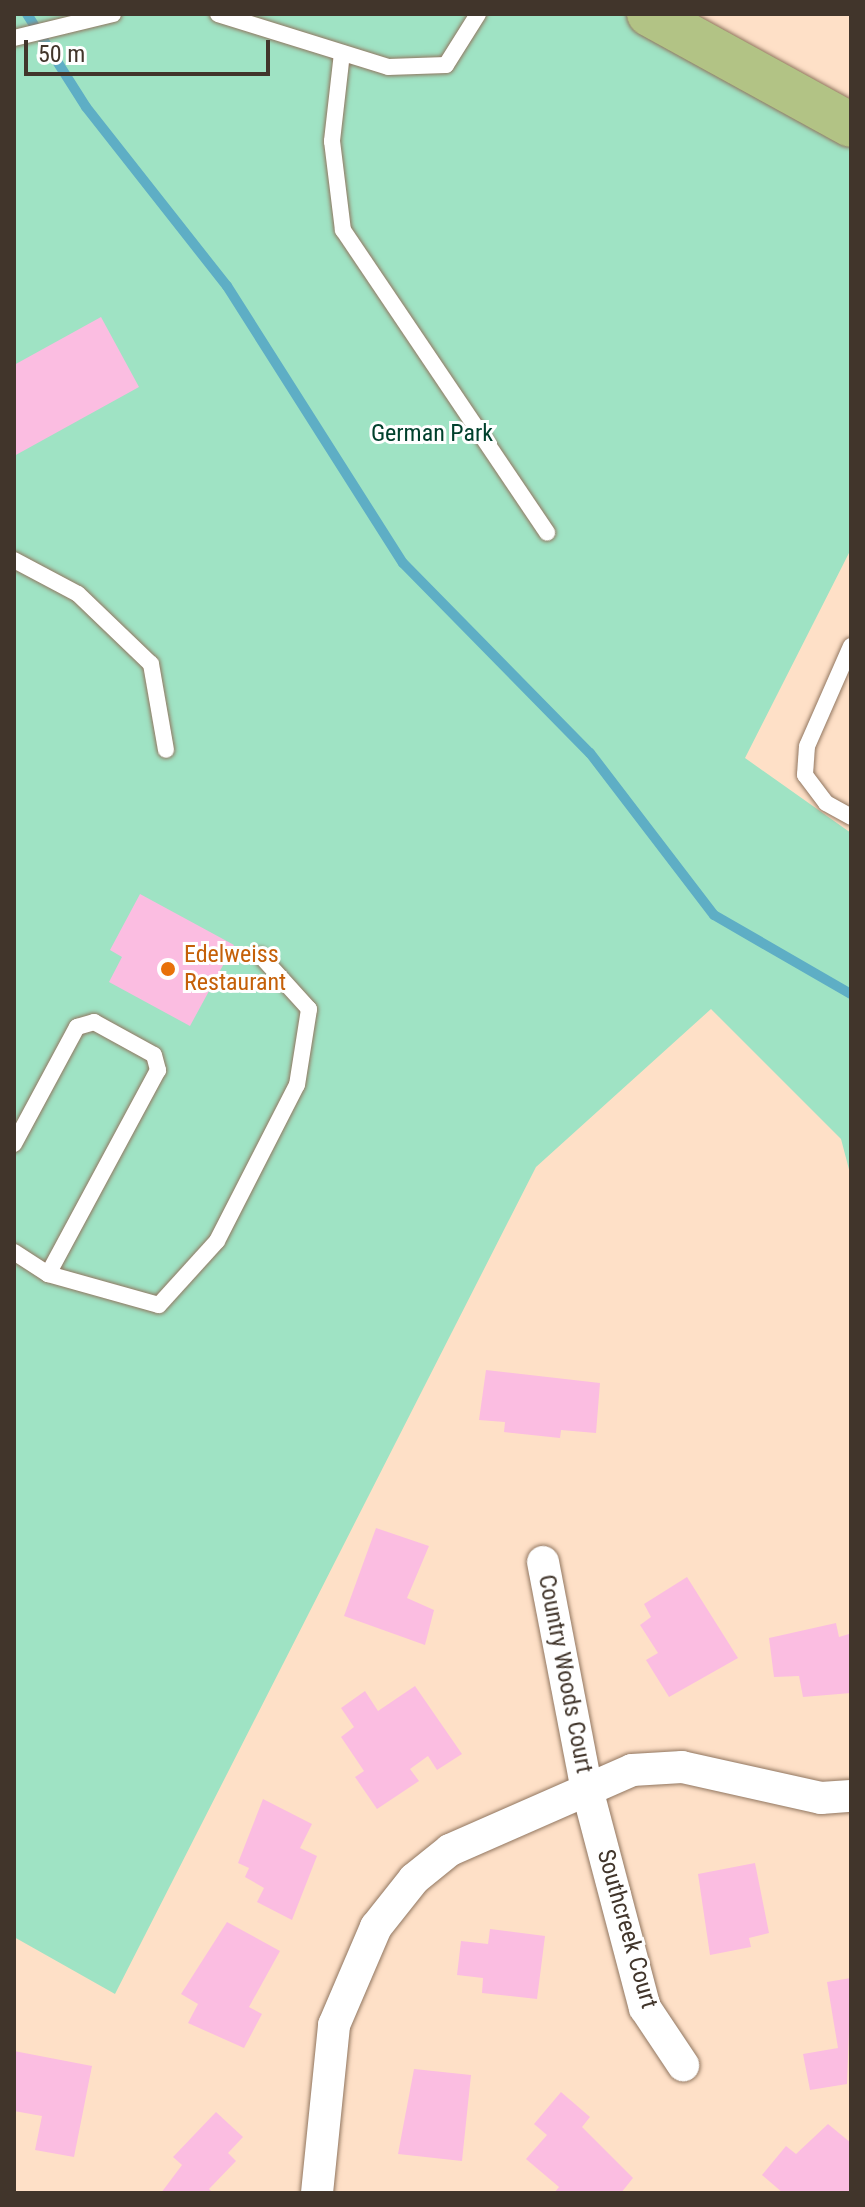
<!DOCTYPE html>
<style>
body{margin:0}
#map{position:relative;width:865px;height:2207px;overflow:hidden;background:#fee0c7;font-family:"Roboto Condensed",sans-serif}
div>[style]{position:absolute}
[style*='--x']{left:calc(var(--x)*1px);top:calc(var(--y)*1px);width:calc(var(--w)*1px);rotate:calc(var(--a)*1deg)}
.green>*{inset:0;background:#9fe3c4}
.stream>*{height:10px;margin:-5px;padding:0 5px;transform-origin:5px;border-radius:5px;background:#5eaec5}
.building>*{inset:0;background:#fbbde1}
.roads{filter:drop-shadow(0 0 2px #917660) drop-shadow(0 0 2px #917660)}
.service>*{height:16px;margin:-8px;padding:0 8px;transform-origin:8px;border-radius:8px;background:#fff}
.minor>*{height:32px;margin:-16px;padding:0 16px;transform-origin:16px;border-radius:16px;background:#fff}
.primary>*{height:44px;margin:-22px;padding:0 22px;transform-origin:22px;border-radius:22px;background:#b2c385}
.dots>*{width:22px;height:22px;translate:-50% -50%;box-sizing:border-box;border:4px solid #fff;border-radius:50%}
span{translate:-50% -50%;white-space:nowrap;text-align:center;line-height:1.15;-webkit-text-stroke:6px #fff;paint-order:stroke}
.park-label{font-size:24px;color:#00402c}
.food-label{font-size:24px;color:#c56008}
.left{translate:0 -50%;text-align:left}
.street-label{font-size:24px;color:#41352b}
.frame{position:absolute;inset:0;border:16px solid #41352b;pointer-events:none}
.scale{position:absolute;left:24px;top:40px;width:246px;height:36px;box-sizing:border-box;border:4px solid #41352b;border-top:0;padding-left:10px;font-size:24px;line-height:28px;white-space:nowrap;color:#41352b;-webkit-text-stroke:6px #fff;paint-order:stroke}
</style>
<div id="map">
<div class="green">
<i style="clip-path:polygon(14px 14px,652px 14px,851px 124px,851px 549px,745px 758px,851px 833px,851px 1177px,841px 1139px,711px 1009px,536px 1167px,115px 1994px,14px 1937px)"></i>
</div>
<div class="stream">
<i style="--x:27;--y:14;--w:110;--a:57.6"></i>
<i style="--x:86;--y:107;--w:228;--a:51.8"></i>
<i style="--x:227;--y:286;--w:328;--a:57.6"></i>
<i style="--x:403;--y:563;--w:267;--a:45.5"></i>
<i style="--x:590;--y:753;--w:204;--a:52.6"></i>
<i style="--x:714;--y:915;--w:158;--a:30"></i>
</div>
<div class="building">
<i style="clip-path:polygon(101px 317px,139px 387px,14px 456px,14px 365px)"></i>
<i style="clip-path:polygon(140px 894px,234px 945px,190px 1026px,109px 982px,122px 957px,110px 950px)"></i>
<i style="clip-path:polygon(486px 1370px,600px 1383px,596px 1433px,561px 1430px,560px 1438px,504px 1432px,505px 1422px,479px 1420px)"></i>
<i style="clip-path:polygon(376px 1528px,429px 1546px,407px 1598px,434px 1610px,425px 1645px,344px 1616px)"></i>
<i style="clip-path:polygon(687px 1577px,738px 1658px,669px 1697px,646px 1660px,658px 1653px,640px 1625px,651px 1617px,644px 1604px)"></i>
<i style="clip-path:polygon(836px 1623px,839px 1637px,849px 1634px,851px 1641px,851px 1693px,803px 1697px,799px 1676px,774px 1677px,769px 1638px)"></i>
<i style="clip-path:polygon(415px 1686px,462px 1754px,437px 1770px,428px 1756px,410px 1769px,419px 1781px,377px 1809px,355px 1777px,364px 1771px,341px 1737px,354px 1727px,341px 1708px,365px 1691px,378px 1711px)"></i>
<i style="clip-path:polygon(263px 1799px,312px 1824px,300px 1848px,317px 1856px,292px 1920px,257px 1902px,264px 1888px,245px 1877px,249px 1868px,238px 1863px)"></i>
<i style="clip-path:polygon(755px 1863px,769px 1933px,749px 1938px,751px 1947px,710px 1955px,698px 1874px)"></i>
<i style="clip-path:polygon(227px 1922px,280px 1951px,249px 2007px,262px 2014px,244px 2048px,188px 2023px,198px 2004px,181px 1994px)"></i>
<i style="clip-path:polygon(490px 1929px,545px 1936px,537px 1999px,482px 1993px,483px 1978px,457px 1975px,461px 1941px,488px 1944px)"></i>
<i style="clip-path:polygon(851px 1978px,847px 2084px,810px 2090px,803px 2054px,838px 2048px,827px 1982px)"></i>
<i style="clip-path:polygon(14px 2051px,92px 2066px,74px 2157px,35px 2150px,42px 2116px,14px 2111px)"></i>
<i style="clip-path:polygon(414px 2069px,471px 2075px,462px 2161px,398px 2154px)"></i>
<i style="clip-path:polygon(561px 2092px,590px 2117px,582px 2127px,633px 2178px,621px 2193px,554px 2193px,559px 2187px,526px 2159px,547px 2135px,534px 2124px)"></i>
<i style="clip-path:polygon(216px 2112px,243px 2137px,228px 2153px,236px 2161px,209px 2189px,213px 2193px,161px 2193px,182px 2165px,173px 2157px)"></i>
<i style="clip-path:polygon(828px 2124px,851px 2143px,851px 2193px,783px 2193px,762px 2175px,786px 2146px,796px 2154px)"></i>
</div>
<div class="roads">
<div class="service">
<i style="--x:218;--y:14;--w:178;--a:17.3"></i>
<i style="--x:388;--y:67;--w:58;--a:-2"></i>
<i style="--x:446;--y:65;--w:60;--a:-57.9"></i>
<i style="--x:14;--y:38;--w:102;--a:-13.6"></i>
<i style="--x:342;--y:53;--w:89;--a:96.5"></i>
<i style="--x:332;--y:141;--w:90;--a:83"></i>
<i style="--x:343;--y:230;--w:365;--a:56"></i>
<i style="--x:14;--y:560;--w:72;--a:28"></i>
<i style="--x:78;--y:594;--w:101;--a:43.8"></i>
<i style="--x:151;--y:664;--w:87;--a:80.1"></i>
<i style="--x:851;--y:646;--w:109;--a:113.7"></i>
<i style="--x:807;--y:746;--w:29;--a:94"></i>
<i style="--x:805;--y:775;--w:35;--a:53"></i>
<i style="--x:826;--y:803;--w:29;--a:29"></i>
<i style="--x:14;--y:1144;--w:133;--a:-61.7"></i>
<i style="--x:77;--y:1027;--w:18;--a:-16"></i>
<i style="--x:94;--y:1022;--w:68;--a:28.8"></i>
<i style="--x:154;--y:1055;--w:16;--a:75"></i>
<i style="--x:158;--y:1070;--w:232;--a:118.3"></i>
<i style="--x:14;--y:1252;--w:40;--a:32.9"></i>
<i style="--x:48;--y:1274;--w:115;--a:15.6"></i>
<i style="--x:159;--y:1305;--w:86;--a:-47.8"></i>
<i style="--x:217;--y:1241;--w:175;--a:-62.9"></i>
<i style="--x:297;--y:1085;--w:77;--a:-81"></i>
<i style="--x:309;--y:1009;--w:72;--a:-132.2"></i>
</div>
<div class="minor">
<i style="--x:543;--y:1562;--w:227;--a:79.1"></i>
<i style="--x:586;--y:1785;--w:231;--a:75.2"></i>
<i style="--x:645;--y:2008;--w:69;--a:56.3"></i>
<i style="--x:317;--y:2193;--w:169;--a:-84.2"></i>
<i style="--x:334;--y:2025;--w:107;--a:-66.8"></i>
<i style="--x:376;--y:1927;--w:61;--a:-51.6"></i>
<i style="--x:414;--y:1879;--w:46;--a:-38.9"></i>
<i style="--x:450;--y:1850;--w:199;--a:-23.7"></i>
<i style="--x:632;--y:1770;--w:50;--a:-3.4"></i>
<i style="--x:682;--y:1767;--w:142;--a:12.6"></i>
<i style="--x:821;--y:1798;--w:30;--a:-4"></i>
</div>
<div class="primary">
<i style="--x:649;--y:14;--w:230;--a:28.8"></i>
</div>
</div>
<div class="dots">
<i style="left:168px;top:969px;background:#e8710a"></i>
</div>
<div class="park-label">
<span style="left:432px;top:434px">German Park</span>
</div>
<div class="food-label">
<span class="left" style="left:184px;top:969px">Edelweiss<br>Restaurant</span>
</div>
<div class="street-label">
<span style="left:565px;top:1674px;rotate:79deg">Country Woods Court</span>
<span style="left:627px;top:1929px;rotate:74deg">Southcreek Court</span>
</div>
<div class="frame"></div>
<div class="scale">50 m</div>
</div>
